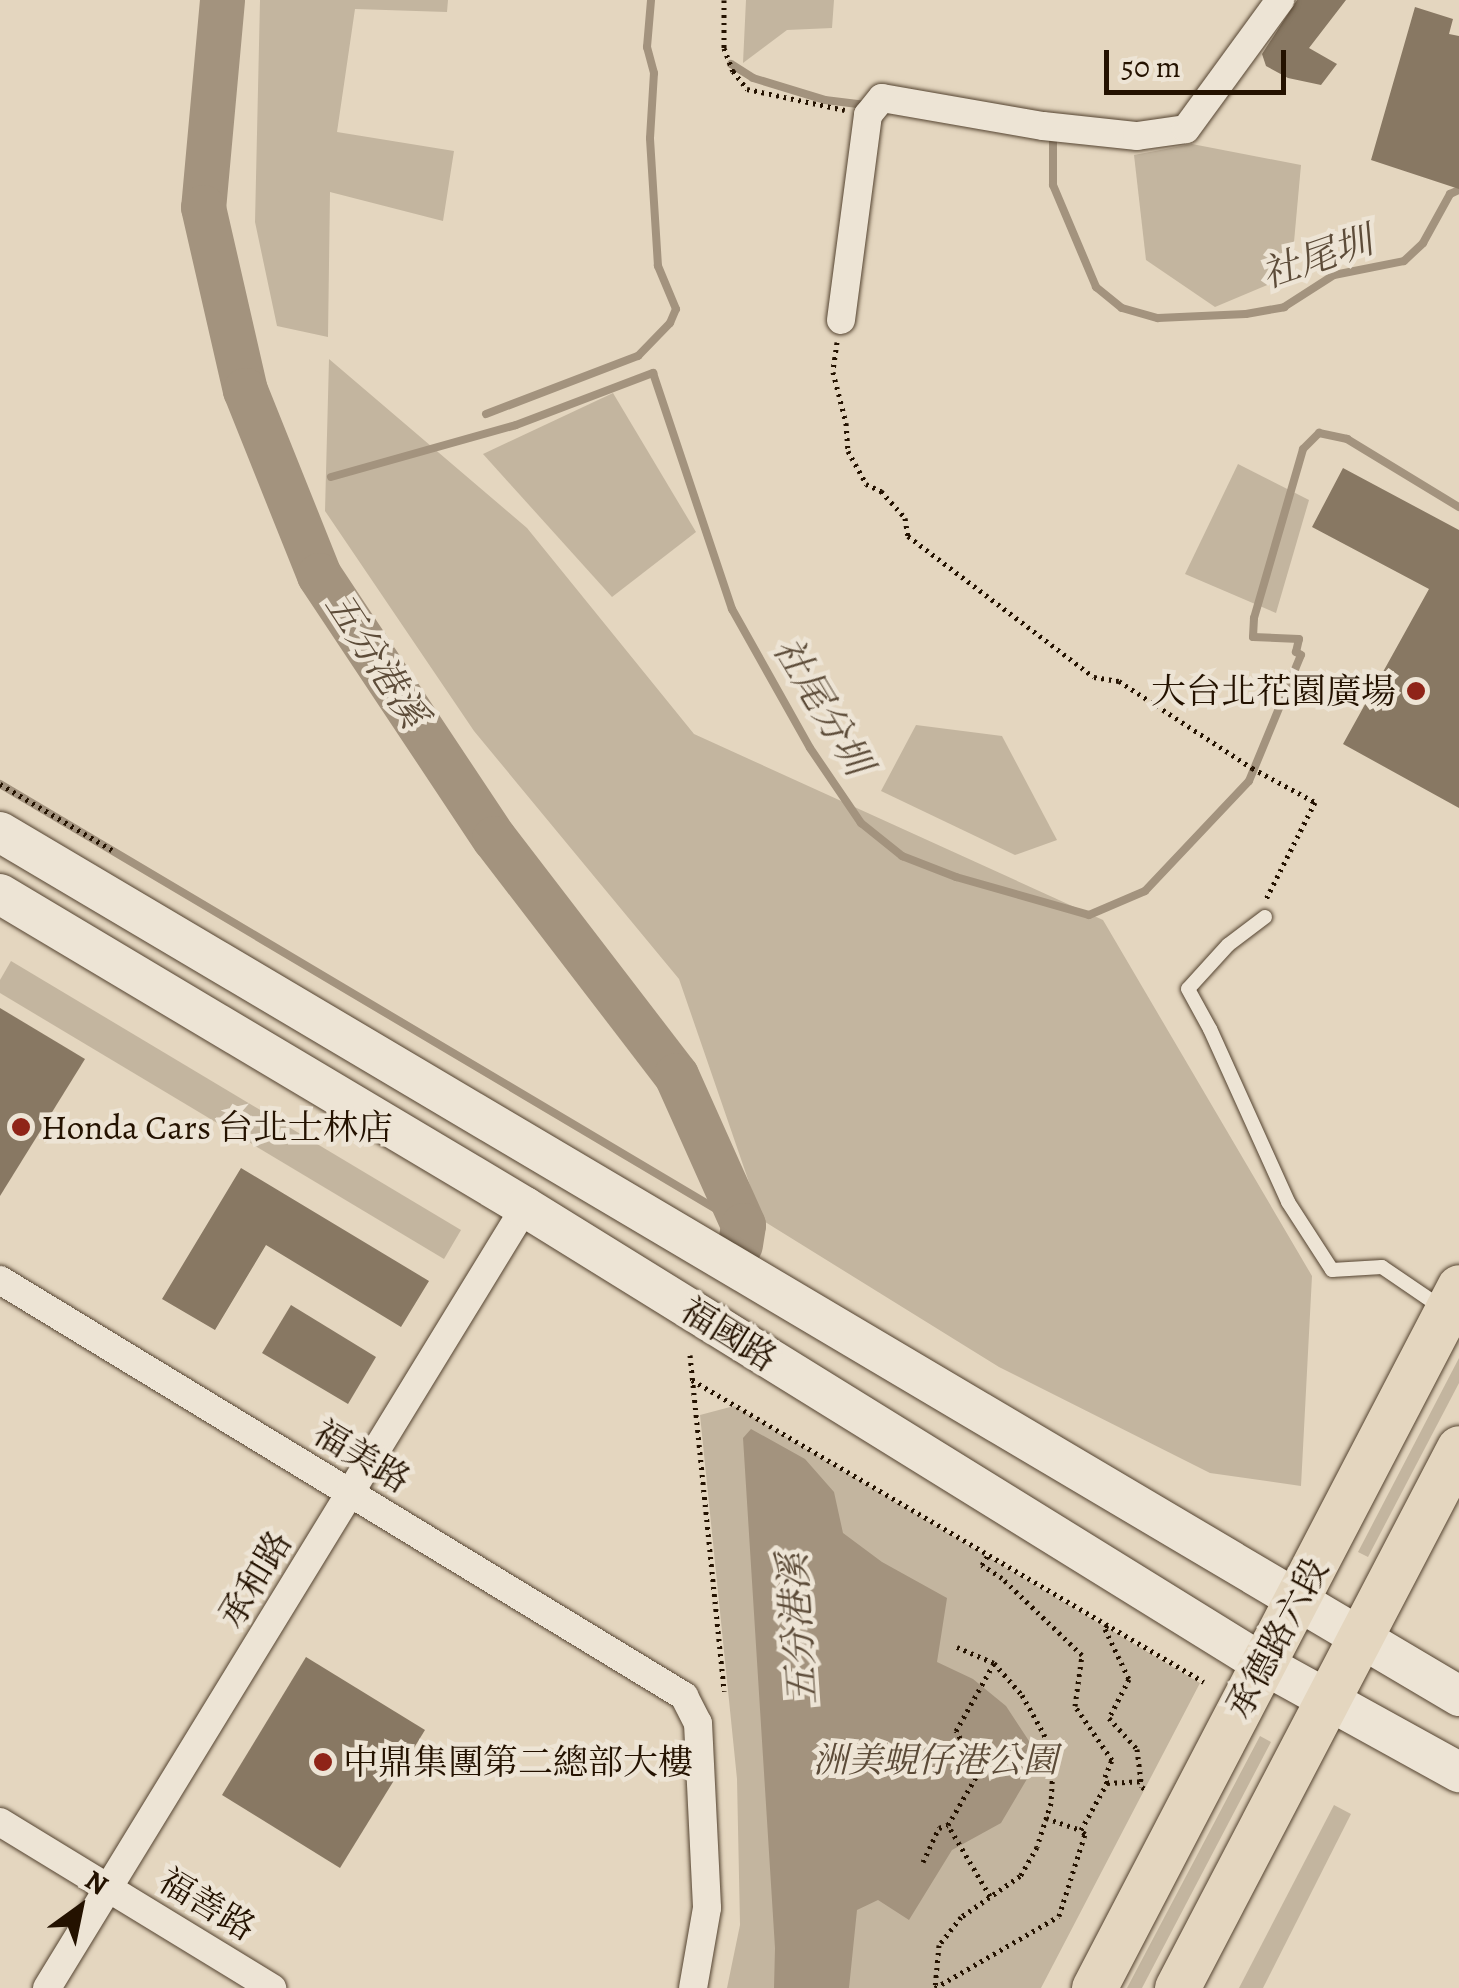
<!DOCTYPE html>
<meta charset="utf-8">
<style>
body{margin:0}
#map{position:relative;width:1459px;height:1988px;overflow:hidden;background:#e4d6bf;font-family:Alegreya,"Noto Serif TC",serif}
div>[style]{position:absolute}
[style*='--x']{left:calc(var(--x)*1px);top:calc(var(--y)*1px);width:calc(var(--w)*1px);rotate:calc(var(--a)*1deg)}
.green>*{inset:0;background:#c3b59f}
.water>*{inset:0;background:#a3937e}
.stream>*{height:8px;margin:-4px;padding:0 4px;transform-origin:4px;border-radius:4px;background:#a3937e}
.river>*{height:45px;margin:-22.5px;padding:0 22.5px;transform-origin:22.5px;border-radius:22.5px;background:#a3937e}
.building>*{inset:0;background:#887863}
.path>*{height:5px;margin-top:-2.5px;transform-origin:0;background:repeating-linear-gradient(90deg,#241200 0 2.5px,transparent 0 7.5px)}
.roads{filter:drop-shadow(0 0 2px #544330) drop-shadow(0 0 2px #544330)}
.lane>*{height:14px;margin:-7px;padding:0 7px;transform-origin:7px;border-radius:7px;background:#ede4d5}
.street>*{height:28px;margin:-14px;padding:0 14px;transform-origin:14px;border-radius:14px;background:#ede4d5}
.secondary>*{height:40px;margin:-20px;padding:0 20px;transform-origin:20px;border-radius:20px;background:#ede4d5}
.primary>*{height:45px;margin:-22.5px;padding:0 22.5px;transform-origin:22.5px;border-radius:22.5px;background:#e4d6bf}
.dots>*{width:28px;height:28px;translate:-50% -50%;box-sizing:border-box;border:5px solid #ede4d5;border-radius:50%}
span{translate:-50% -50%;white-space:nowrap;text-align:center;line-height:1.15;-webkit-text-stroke:9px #ede4d5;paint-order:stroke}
.poi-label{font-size:35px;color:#241200}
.right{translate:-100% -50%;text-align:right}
.left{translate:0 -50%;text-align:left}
.street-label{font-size:35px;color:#241200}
.park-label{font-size:35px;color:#5c4b38;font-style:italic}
.water-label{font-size:38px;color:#5d4c39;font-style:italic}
.north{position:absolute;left:30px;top:1858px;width:100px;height:100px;-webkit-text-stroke:8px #ede4d5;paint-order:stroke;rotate:33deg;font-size:28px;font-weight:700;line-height:40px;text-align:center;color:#241200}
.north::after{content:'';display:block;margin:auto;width:35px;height:45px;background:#241200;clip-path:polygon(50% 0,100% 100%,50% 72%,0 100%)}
.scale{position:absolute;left:1104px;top:50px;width:182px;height:45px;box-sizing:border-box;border:5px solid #241200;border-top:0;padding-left:12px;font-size:30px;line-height:35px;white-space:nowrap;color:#241200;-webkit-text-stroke:8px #ede4d5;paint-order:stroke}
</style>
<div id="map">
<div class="green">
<i style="clip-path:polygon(260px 0,448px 0,447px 12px,355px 9px,337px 132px,454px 151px,443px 221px,330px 192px,328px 337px,277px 326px,255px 222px)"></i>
<i style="clip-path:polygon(746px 0,834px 0,832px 28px,787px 30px,743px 63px)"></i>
<i style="clip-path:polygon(1192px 144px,1301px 165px,1291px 275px,1215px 307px,1146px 260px,1134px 155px)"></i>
<i style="clip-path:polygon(329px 359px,527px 528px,694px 734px,1103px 920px,1312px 1276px,1301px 1486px,1210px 1473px,999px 1367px,762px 1220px,679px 979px,474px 731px,325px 511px)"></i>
<i style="clip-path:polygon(613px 393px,696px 532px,612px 597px,483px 454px)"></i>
<i style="clip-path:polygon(1238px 464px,1309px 500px,1276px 613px,1185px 574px)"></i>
<i style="clip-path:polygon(916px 725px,1002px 736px,1057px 840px,1015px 855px,881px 791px)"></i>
<i style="clip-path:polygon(11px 961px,461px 1230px,444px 1259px,0 993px,0 980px)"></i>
<i style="clip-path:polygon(1459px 1358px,1459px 1383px,1368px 1557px,1358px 1552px)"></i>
<i style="clip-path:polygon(734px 1406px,1200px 1683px,1041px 1988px,727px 1988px,740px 1925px,737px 1779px,700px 1415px)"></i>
<i style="clip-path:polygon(1260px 1736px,1271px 1742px,1142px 1988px,1127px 1988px)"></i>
<i style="clip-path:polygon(1334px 1805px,1351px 1814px,1263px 1988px,1239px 1988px)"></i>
</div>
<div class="water">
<i style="clip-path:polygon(751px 1429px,805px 1459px,834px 1492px,843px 1533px,882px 1562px,947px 1598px,937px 1662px,973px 1679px,1006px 1706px,1029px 1741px,1027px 1779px,1001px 1823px,952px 1850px,909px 1920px,878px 1900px,857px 1910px,849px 1988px,774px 1988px,775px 1948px,743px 1438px)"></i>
</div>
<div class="stream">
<i style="--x:731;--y:64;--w:26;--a:32"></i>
<i style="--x:753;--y:78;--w:75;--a:17"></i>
<i style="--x:825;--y:100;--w:41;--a:7"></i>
<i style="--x:1047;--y:135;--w:7;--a:27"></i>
<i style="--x:1053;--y:138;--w:47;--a:90"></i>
<i style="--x:1053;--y:185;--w:111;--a:67.1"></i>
<i style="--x:1096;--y:287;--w:33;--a:39"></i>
<i style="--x:1122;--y:308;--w:37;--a:16"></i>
<i style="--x:1158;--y:318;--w:88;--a:-2.6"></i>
<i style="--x:1246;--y:314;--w:39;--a:-10"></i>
<i style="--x:1284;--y:307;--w:59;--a:-32.6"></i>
<i style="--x:1334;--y:275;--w:71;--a:-11.3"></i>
<i style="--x:1404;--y:261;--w:26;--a:-43"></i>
<i style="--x:1423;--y:243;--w:56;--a:-61.1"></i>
<i style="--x:1450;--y:194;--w:10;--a:-24"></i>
<i style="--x:486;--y:414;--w:163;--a:-20.9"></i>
<i style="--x:638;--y:356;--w:46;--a:-45.9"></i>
<i style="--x:670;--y:323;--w:15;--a:-67"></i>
<i style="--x:676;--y:309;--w:47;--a:-112.7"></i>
<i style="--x:658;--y:266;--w:128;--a:-93.6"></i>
<i style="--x:650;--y:138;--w:65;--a:-86.5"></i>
<i style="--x:654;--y:73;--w:27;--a:-105"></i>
<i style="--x:647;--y:47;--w:47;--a:-85.1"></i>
<i style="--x:331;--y:477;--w:192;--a:-15.7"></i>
<i style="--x:516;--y:425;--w:147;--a:-20.8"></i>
<i style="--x:653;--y:373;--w:249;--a:71.5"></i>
<i style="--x:732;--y:609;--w:159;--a:60.7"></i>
<i style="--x:810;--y:748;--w:91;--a:55.8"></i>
<i style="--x:861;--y:823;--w:53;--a:38.8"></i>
<i style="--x:902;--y:856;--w:58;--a:21.3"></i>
<i style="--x:956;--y:877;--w:138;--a:15.9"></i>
<i style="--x:1089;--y:915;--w:61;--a:-23.2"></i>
<i style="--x:1145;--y:891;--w:151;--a:-46.6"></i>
<i style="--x:1249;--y:781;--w:136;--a:-67.6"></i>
<i style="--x:1301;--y:655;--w:6;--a:-149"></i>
<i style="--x:1296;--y:652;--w:13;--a:-77"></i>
<i style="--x:1299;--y:639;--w:46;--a:-177.5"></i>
<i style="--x:1253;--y:637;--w:19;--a:-87"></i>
<i style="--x:1254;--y:618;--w:176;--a:-73.8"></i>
<i style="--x:1303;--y:449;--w:23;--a:-45"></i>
<i style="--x:1319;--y:433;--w:29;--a:12"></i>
<i style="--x:1347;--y:439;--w:131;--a:31.3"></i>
<i style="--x:0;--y:784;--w:864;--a:30.69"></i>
</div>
<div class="river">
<i style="--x:222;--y:0;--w:208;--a:95.2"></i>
<i style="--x:203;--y:207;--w:188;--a:77.1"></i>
<i style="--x:245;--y:390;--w:199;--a:68.2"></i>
<i style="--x:319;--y:575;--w:316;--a:56.4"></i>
<i style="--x:494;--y:838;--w:299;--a:52.5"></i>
<i style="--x:676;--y:1075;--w:164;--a:65.9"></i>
<i style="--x:743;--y:1225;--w:20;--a:99"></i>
</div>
<div class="building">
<i style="clip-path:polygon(1297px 0,1346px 0,1309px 48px,1337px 64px,1321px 85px,1288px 78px,1266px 66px,1262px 54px)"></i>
<i style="clip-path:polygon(1415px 7px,1453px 19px,1449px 34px,1459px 36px,1459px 189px,1371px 160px)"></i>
<i style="clip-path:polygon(1343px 468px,1459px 530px,1459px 808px,1343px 744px,1429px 589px,1312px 527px)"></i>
<i style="clip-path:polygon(0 1008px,85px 1059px,0 1196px)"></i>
<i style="clip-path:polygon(241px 1168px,429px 1281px,401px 1327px,266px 1245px,215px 1330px,162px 1299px)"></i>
<i style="clip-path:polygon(291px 1305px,376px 1357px,348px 1404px,262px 1353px)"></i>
<i style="clip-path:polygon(306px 1657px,425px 1730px,340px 1868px,222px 1795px)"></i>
</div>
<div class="path">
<i style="--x:724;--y:0;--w:48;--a:90"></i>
<i style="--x:724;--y:48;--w:25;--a:69"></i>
<i style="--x:733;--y:71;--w:23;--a:52"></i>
<i style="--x:747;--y:89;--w:100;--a:12.1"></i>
<i style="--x:837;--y:342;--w:30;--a:98"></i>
<i style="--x:833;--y:372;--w:53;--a:75.7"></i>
<i style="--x:846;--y:423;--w:28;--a:86"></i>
<i style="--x:848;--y:451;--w:38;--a:61"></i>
<i style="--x:866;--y:484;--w:17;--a:25"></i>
<i style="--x:881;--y:491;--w:36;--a:48"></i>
<i style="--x:905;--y:518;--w:18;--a:81"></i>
<i style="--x:908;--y:536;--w:233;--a:37.2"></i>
<i style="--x:1094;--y:677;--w:25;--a:9"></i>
<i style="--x:1119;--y:681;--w:159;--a:33.2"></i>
<i style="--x:1252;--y:768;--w:72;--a:28.4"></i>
<i style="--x:1315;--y:802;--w:109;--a:116.8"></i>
<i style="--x:0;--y:784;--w:130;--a:30.5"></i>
<i style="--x:690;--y:1355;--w:338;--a:84.2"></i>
<i style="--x:692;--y:1380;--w:594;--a:30.53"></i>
<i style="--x:1107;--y:1625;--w:4;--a:117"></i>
<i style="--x:1105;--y:1629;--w:55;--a:64.4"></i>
<i style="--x:1129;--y:1679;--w:44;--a:117.1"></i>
<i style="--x:1109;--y:1718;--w:42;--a:47.9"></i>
<i style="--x:1137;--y:1749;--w:38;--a:83"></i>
<i style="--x:1142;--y:1787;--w:7;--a:34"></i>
<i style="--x:957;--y:1647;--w:40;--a:23.4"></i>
<i style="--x:994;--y:1663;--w:43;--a:48.8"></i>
<i style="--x:1022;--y:1695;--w:45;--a:60.6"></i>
<i style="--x:1044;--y:1734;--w:33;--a:74"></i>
<i style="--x:1053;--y:1766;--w:37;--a:93"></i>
<i style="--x:1051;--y:1803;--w:46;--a:107.7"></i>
<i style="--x:1037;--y:1847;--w:34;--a:120"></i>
<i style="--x:1020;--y:1876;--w:72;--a:145.2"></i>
<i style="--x:961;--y:1917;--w:36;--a:128"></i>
<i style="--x:939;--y:1945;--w:43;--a:95.3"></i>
<i style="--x:935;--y:1988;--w:143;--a:-30.1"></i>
<i style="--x:1059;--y:1916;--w:86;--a:-72.4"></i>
<i style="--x:1085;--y:1834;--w:6;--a:-135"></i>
<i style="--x:1081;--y:1830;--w:54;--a:-61"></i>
<i style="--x:1107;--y:1783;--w:6;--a:-108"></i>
<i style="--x:1105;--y:1777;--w:18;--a:-68"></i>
<i style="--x:1112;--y:1760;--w:65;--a:-124.4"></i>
<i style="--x:1075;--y:1706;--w:51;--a:-82.2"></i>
<i style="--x:1082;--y:1655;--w:111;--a:-136.1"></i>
<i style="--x:1002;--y:1578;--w:24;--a:-147"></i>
<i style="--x:982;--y:1565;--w:12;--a:-59"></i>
<i style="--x:1107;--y:1783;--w:34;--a:-3"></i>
<i style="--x:1046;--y:1818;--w:37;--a:19"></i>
<i style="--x:923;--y:1862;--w:38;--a:-65"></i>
<i style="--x:939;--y:1828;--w:9;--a:-18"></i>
<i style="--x:990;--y:1896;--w:82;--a:-120.6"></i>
<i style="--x:948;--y:1825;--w:64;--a:-59.8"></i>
<i style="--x:980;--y:1770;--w:46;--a:-121.6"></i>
<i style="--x:956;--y:1731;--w:78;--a:-60.8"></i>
</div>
<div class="roads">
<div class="lane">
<i style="--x:1265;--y:917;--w:46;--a:142.9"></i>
<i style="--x:1228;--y:945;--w:59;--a:132.3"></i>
<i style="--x:1188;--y:989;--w:46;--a:61.2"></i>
<i style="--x:1210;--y:1029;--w:190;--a:65.7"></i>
<i style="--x:1288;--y:1202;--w:81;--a:57.1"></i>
<i style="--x:1332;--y:1270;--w:50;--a:-3.4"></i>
<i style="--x:1382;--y:1267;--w:73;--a:34.3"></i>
</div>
<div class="street">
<i style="--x:841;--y:320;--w:207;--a:-82.5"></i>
<i style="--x:868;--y:115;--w:22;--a:-51"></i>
<i style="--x:882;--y:98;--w:163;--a:9.9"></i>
<i style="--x:1043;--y:126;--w:95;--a:6.1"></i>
<i style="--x:1137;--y:136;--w:49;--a:-8.1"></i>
<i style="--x:1186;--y:129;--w:160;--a:-53.9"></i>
<i style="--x:0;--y:1280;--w:801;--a:31.31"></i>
<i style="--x:684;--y:1696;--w:30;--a:63"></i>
<i style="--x:698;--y:1723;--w:185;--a:87.2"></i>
<i style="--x:707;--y:1908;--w:81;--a:99.9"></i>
<i style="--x:0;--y:1822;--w:319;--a:31.4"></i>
<i style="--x:47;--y:1988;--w:916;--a:-58.53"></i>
</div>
<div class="secondary">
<i style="--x:0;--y:832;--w:1696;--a:30.63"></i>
<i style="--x:0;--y:894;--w:611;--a:30.8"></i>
<i style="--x:525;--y:1207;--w:868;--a:31.77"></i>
<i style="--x:1263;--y:1664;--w:224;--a:28.9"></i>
</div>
<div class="primary">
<i style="--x:1094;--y:1988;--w:790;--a:-62.49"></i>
<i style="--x:1177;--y:1988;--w:609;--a:-62.43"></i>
</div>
</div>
<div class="dots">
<i style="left:1416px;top:691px;background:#8f2418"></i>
<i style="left:21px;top:1127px;background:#8f2418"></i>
<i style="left:323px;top:1762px;background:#8f2418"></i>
</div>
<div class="poi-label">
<span class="right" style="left:1396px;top:691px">大台北花園廣場</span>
<span class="left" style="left:41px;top:1127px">Honda Cars 台北士林店</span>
<span class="left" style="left:343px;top:1762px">中鼎集團第二總部大樓</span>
</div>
<div class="street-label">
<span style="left:729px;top:1334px;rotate:32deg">福國路</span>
<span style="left:362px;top:1456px;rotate:31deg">福美路</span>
<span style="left:255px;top:1579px;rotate:-59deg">承和路</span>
<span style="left:1277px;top:1638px;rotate:-62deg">承德路六段</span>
<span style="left:207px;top:1904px;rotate:31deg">福善路</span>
</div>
<div class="park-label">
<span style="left:935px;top:1760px">洲美蜆仔港公園</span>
</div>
<div class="water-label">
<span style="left:1317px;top:258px;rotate:-19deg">社尾圳</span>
<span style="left:376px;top:660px;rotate:57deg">五分港溪</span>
<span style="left:822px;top:706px;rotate:59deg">社尾分圳</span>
<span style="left:798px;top:1629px;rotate:-94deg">五分港溪</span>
</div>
<div class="north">N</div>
<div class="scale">50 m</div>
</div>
